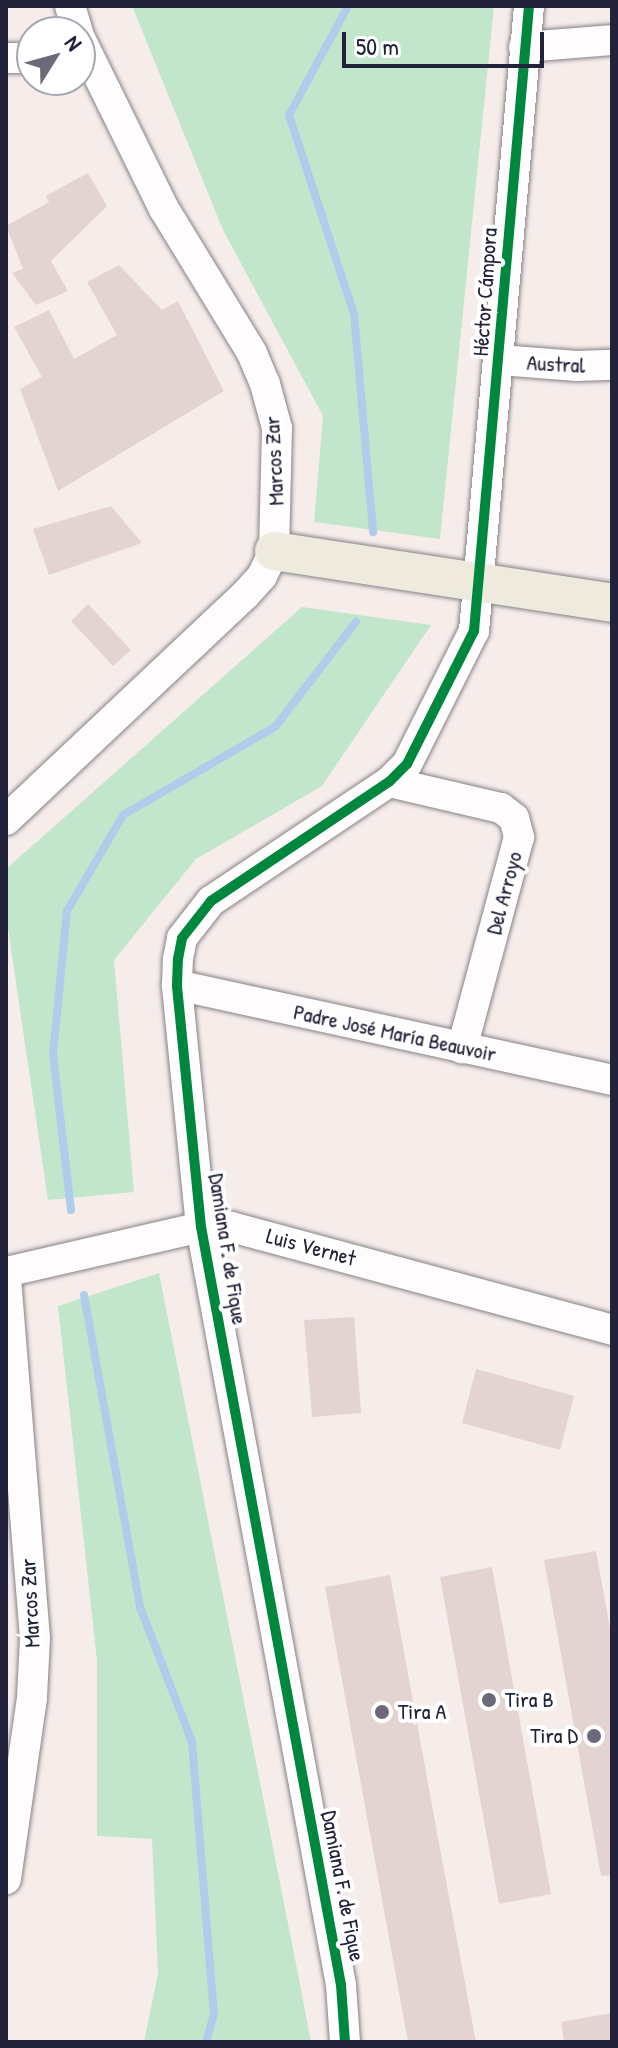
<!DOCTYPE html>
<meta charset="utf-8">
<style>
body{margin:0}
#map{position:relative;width:618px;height:2048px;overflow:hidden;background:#f6edeb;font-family:"Patrick Hand",sans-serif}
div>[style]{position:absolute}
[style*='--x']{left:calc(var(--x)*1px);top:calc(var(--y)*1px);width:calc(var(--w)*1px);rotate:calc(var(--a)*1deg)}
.green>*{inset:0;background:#c2e6cb}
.stream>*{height:8px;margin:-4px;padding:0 4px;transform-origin:4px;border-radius:4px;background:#b0cceb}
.building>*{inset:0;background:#e3d4d2}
.roads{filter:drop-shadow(0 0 2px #868286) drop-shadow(0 0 2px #868286)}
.minor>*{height:30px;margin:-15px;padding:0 15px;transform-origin:15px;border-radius:15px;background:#fefcfc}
.major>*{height:38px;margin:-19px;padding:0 19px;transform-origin:19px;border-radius:19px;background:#eeeade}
.cycleway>*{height:10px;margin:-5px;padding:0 5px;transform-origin:5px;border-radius:5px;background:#00873e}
.dots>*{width:22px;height:22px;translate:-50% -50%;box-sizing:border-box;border:4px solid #fff;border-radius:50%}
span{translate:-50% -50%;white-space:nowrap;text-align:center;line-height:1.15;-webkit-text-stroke:8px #fff;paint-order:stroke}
.street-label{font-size:22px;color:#22223b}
.poi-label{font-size:22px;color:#22223b}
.left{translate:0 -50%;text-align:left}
.right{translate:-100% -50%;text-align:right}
.frame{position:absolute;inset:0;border:8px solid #22223b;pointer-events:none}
.north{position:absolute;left:16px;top:16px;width:80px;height:80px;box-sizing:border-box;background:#fff;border:2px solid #a7a7b1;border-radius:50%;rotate:53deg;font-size:22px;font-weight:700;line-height:32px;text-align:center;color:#22223b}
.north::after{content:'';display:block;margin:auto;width:28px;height:36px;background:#6c6979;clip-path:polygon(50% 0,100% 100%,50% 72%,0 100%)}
.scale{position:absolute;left:342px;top:32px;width:202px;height:36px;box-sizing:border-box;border:4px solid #22223b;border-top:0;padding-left:10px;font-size:24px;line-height:28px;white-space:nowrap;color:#22223b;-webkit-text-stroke:6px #fff;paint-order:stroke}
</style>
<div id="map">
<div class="green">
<i style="clip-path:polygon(132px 6px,494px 6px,440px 539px,314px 522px,323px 416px,223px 230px)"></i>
<i style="clip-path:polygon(302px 607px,431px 625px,322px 786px,196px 859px,114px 960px,134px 1192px,48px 1200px,6px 915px,6px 869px)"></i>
<i style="clip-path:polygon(159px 1273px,299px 1979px,311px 2042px,144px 2042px,158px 1974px,152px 1839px,97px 1836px,97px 1661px,58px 1306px)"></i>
</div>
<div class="stream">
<i style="--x:348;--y:6;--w:124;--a:118.4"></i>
<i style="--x:289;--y:115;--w:209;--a:71.9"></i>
<i style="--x:354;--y:314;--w:219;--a:85"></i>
<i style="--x:71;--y:1210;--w:157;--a:-96.6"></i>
<i style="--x:53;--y:1054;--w:144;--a:-84.4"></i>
<i style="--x:67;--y:911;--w:111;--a:-59.7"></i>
<i style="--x:123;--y:815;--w:176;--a:-30.1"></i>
<i style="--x:275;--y:727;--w:133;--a:-52.4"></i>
<i style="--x:84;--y:1295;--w:317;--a:79.8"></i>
<i style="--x:140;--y:1607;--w:145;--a:68.9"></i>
<i style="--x:192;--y:1742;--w:273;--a:85.4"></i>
<i style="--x:214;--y:2014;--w:29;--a:106"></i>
</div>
<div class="building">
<i style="clip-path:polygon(88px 173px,107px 206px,51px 261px,68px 291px,36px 305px,12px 273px,23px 269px,6px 226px,49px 202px,46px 196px)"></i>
<i style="clip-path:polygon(119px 265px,162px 310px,178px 301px,224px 391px,58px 491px,20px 389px,42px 377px,14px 327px,49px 310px,74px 359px,117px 335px,87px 282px)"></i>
<i style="clip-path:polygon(111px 506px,142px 543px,49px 575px,33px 529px)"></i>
<i style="clip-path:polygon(88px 604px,131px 650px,113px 666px,71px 621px)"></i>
<i style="clip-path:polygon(354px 1317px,361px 1413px,312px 1417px,304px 1320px)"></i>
<i style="clip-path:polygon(476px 1369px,574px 1396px,560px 1450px,462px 1423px)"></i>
<i style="clip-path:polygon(596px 1551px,612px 1639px,612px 1875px,601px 1876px,544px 1560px)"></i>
<i style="clip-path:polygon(492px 1567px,551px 1894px,499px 1904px,440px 1577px)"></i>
<i style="clip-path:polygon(390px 1575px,438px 1838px,476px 2042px,408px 2042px,325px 1587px)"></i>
<i style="clip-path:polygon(612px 2013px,612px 2042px,564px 2042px,561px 2022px)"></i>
</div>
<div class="roads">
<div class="minor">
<i style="--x:70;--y:6;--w:27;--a:73"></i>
<i style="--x:524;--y:47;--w:88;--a:-4.5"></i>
<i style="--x:6;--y:58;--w:26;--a:0"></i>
<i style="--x:500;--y:360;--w:77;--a:4.5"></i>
<i style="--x:577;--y:366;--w:35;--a:-2"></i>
<i style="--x:389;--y:782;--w:115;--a:13.1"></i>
<i style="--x:501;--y:808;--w:16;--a:38"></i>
<i style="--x:514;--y:818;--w:20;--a:75"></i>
<i style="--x:519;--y:837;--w:219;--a:105.1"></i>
<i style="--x:6;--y:820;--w:328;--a:-43.3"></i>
<i style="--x:245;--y:595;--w:25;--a:-48"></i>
<i style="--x:262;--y:576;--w:28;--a:-64"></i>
<i style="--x:274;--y:551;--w:123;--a:-88.6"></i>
<i style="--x:277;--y:428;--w:46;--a:-105.3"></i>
<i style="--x:265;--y:384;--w:34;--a:-113"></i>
<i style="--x:252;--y:353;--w:169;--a:-121.4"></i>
<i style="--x:164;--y:209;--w:191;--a:-116.2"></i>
<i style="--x:177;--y:985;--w:445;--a:12.3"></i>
<i style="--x:6;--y:1272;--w:200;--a:-13"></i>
<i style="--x:201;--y:1227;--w:30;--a:0"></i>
<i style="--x:231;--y:1227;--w:395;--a:15.1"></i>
<i style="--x:6;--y:1278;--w:361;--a:85.4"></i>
<i style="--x:35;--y:1638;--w:60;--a:92.9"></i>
<i style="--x:32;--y:1698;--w:183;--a:98.2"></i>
<i style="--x:345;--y:2042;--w:57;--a:-94"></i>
<i style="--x:341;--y:1985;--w:771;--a:-100.46"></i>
<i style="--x:201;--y:1227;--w:243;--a:-95.7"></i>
<i style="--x:177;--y:985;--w:26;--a:-88"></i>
<i style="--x:178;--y:959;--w:21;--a:-79"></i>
<i style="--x:182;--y:938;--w:47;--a:-51.9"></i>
<i style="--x:211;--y:901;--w:214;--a:-33.8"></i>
<i style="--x:389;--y:782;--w:25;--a:-45"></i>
<i style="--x:407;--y:764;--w:149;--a:-63.3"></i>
<i style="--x:474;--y:631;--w:627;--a:-84.97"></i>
</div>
<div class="major">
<i style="--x:274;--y:551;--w:342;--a:8.7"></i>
</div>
</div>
<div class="cycleway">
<i style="--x:345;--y:2042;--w:57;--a:-94"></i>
<i style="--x:341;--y:1985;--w:771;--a:-100.46"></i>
<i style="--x:201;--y:1227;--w:243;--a:-95.7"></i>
<i style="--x:177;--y:985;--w:26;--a:-88"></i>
<i style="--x:178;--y:959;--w:21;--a:-79"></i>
<i style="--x:182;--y:938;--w:47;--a:-51.9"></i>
<i style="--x:211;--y:901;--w:214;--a:-33.8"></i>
<i style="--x:389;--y:782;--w:25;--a:-45"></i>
<i style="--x:407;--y:764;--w:149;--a:-63.3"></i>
<i style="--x:474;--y:631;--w:627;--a:-84.97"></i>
</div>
<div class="dots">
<i style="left:489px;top:1700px;background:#6c6979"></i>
<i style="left:382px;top:1712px;background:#6c6979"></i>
<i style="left:594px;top:1736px;background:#6c6979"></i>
</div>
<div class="street-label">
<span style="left:485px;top:292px;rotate:-86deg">Héctor Cámpora</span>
<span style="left:556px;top:364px;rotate:3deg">Austral</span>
<span style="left:274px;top:461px;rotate:-93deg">Marcos Zar</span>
<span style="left:504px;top:893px;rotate:-75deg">Del Arroyo</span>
<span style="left:395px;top:1033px;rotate:12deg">Padre José María Beauvoir</span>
<span style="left:311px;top:1247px;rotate:15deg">Luis Vernet</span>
<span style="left:228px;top:1249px;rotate:81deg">Damiana F. de Fique</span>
<span style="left:30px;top:1603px;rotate:-93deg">Marcos Zar</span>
<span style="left:343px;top:1886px;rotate:79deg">Damiana F. de Fique</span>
</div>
<div class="poi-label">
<span class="left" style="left:505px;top:1700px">Tira B</span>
<span class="left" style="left:398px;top:1712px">Tira A</span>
<span class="right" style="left:578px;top:1736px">Tira D</span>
</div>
<div class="frame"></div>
<div class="north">N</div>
<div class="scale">50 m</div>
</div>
